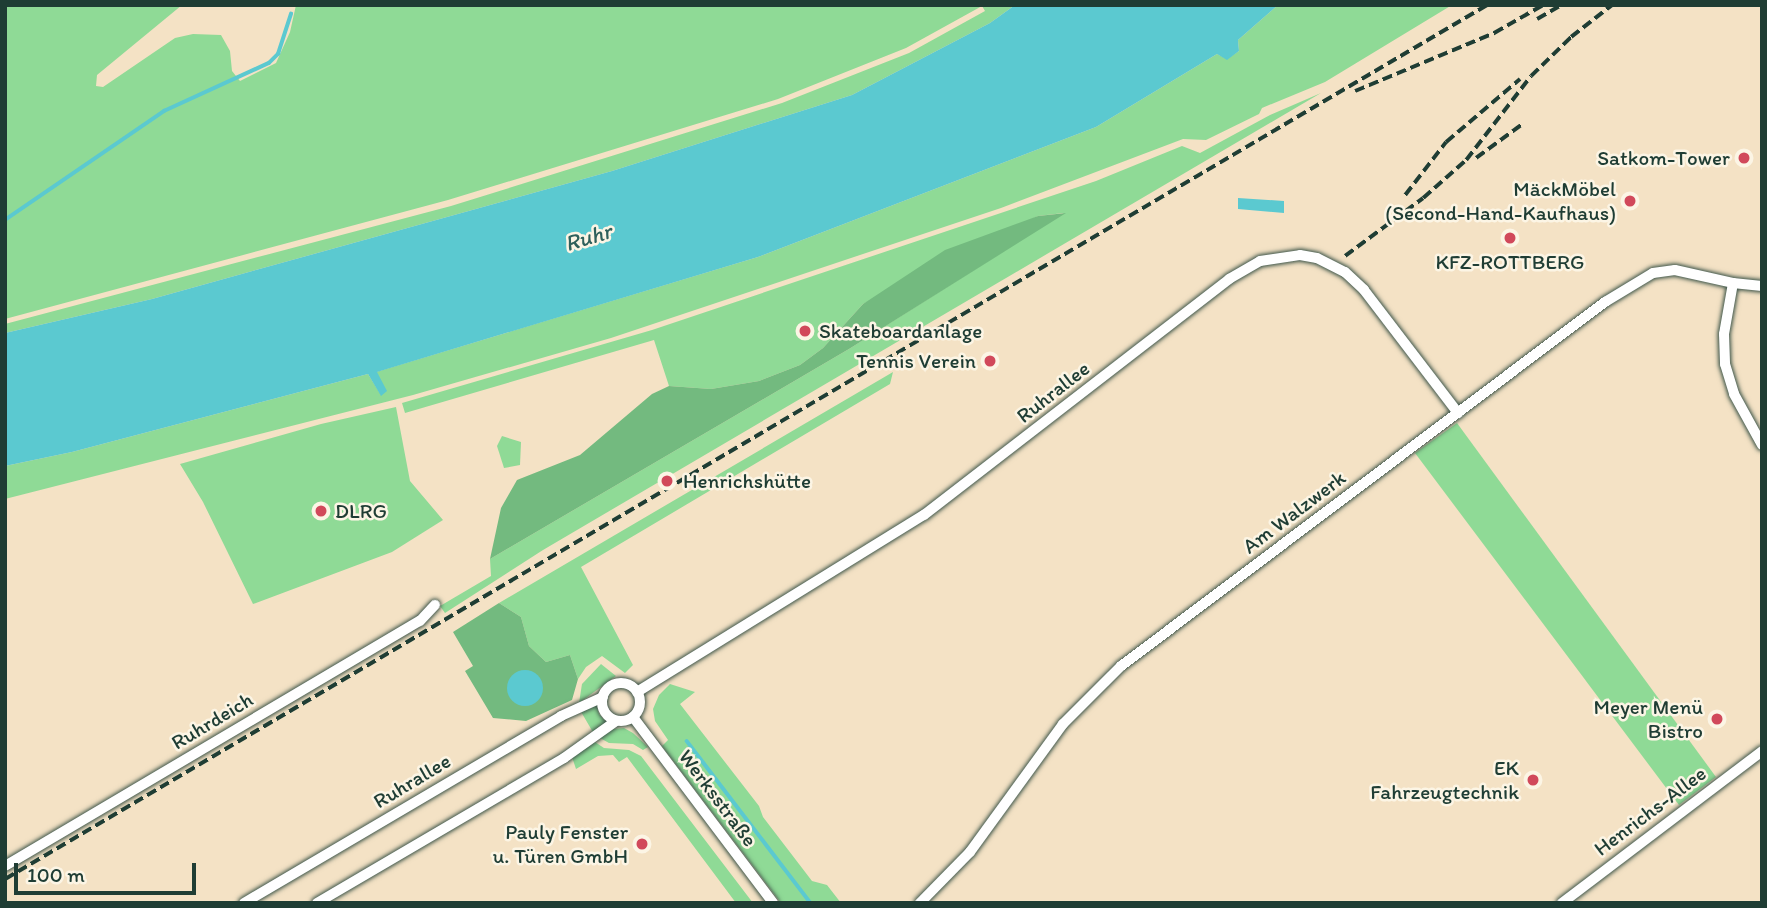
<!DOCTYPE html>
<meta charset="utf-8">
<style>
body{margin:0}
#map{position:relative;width:1767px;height:908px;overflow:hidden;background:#f4e2c5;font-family:Itim,sans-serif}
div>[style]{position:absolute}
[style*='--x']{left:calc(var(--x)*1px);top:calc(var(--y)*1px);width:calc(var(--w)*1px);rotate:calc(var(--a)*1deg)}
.green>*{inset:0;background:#8fda96}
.forest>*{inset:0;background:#73ba7f}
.water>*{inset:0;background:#5bc9d0}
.round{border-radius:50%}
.stream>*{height:3.5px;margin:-1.75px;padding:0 1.75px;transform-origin:1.75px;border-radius:1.75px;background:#5bc9d0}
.roads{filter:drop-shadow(0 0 2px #3f564a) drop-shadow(0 0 2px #3f564a)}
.street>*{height:10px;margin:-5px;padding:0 5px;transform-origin:5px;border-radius:5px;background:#fff}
.street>.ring{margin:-5px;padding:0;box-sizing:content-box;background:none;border:10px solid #fff;border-radius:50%}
.rail>*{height:3.5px;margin-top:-1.75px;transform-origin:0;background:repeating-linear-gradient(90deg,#1f3d34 0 10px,transparent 0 15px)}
.dots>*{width:19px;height:19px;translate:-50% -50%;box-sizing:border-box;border:4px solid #fcf5e5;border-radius:50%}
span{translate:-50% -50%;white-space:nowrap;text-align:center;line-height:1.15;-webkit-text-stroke:5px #fcf5e5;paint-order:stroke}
.poi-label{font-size:21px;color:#1f3d34}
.right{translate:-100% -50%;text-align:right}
.left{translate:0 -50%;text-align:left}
.street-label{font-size:21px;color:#1f3d34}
.water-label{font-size:23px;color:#2e605b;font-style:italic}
.frame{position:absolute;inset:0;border:7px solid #1f3d34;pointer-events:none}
.scale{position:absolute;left:14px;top:863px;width:182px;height:32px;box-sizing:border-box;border:4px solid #1f3d34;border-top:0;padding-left:9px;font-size:21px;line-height:24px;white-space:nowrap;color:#1f3d34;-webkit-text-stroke:5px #fcf5e5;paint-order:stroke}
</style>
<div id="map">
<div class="green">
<i style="clip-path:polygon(5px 5px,182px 5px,97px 75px,96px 86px,103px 87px,175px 38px,193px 34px,221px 35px,230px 51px,232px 71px,240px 81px,276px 63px,290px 32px,296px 5px,1015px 5px,990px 23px,852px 95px,612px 171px,152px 299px,5px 333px,5px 324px,451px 206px,782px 103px,909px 53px,985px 11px,982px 6px,906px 48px,778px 99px,448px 200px,5px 319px)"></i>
<i style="clip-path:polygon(1278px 5px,1452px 5px,1325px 82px,1262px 108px,1259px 114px,1206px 140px,1183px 139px,1001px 208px,611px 338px,413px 395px,5px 499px,5px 466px,72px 452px,368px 374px,381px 395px,376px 372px,758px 257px,1096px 127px,1217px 54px,1227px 59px,1239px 51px,1238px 40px)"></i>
<i style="clip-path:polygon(1321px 93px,543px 550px,445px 613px,440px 606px,491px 576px,490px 559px,849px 349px,1064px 213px,1038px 216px,863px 304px,823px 348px,800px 365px,759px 381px,711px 389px,669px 386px,654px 340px,405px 413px,402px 403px,652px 330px,1096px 181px,1182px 146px,1200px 153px,1270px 115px)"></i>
<i style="clip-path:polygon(893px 372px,890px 384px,581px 567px,633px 665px,625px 673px,602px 656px,586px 667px,578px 679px,570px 655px,546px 662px,529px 646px,521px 617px,499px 603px)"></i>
<i style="clip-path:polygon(396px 407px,410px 481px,443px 520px,392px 552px,253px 604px,203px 502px,180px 464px,321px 424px)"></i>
<i style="clip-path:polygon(1457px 423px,1716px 777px,1679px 805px,1415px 453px)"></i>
<i style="clip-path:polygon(502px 436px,521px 442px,520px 465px,504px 468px,497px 446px)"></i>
<i style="clip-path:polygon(601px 664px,616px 676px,579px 703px,582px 684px)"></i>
<i style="clip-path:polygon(670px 684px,695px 692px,680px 704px,759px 806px,763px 817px,812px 881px,827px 885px,841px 903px,781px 903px,662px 746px,668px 740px,655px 721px,653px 709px,659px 695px)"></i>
<i style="clip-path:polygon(596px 703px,599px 714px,607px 723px,594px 734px,580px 710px)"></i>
<i style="clip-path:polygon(624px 728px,633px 733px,648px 747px,643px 750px,633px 744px,609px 743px,600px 738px,613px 729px)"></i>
<i style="clip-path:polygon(595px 742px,604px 748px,629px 750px,641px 756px,753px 903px,736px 903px,627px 757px,619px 762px,613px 755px,598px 756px,576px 769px,572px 757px)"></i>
</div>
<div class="forest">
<i style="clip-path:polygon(1066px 213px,849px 349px,490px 559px,501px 508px,517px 480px,580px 455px,652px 394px,669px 386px,711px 389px,759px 381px,800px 365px,823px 348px,863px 304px,945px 250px,1038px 216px)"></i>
<i style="clip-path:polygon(499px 603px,521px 617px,529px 646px,546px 662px,570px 655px,578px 679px,572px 700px,526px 721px,493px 718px,465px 671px,473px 666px,453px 632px)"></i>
</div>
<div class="water">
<i style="clip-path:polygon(1015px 5px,1278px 5px,1238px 40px,1239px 51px,1227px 60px,1217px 54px,1096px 127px,758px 257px,377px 372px,387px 391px,381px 396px,368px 374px,72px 452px,5px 466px,5px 333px,152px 299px,612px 171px,852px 95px,990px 23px)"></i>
<i style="clip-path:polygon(1238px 198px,1284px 201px,1284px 213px,1238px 209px)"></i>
<i class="round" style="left:507px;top:670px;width:36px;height:36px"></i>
</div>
<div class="stream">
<i style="--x:5;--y:220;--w:193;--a:-34.4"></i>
<i style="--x:164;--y:111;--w:115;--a:-24.6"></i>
<i style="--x:269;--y:63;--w:13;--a:-45"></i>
<i style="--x:278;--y:54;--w:42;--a:-72"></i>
<i style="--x:687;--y:741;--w:204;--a:52.6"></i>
</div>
<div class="roads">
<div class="street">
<i style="--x:1733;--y:283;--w:52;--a:100"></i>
<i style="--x:1724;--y:334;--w:30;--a:88"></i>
<i style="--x:1725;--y:364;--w:31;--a:73"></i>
<i style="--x:1734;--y:394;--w:58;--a:61.2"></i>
<i class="ring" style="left:602px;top:683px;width:28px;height:28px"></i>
<i style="--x:637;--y:692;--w:337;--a:-31.7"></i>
<i style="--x:924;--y:515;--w:386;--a:-37.7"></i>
<i style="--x:1229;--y:279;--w:36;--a:-30"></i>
<i style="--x:1260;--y:261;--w:40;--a:-8.5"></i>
<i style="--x:1300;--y:255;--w:17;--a:10"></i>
<i style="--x:1317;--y:258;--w:31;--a:27"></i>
<i style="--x:1345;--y:272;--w:26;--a:43"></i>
<i style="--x:1364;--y:290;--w:155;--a:52.6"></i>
<i style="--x:633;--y:717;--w:233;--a:53"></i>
<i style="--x:5;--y:866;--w:482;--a:-30.6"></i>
<i style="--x:420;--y:621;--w:22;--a:-47"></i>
<i style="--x:244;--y:903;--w:368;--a:-30.5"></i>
<i style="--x:561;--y:716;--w:46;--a:-24.3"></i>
<i style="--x:317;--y:903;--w:286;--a:-30.4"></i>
<i style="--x:564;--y:758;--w:64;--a:-35.4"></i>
<i style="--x:920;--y:903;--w:71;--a:-45.6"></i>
<i style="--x:970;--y:852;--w:158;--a:-54"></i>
<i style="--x:1063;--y:724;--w:82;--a:-45"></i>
<i style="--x:1121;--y:666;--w:606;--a:-36.95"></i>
<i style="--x:1605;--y:302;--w:56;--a:-31.1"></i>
<i style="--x:1653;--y:273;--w:22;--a:-8"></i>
<i style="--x:1675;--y:270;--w:59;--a:12.6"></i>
<i style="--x:1733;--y:283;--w:29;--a:6"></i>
<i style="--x:1562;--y:903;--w:251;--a:-37.2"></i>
</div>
</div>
<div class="rail">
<i style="--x:1537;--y:19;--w:28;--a:-30"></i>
<i style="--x:1355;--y:91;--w:151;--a:-22.6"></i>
<i style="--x:1494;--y:33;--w:56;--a:-29.7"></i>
<i style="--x:1476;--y:158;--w:56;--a:-36.3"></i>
<i style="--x:1405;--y:195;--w:67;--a:-52.3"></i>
<i style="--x:1446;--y:142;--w:97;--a:-40.4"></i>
<i style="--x:1345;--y:256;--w:97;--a:-36.6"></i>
<i style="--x:1423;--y:198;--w:57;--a:-41.5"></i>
<i style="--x:1466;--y:160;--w:106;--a:-52.3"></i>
<i style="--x:1531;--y:76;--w:56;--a:-44.3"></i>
<i style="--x:1571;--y:37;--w:52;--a:-38"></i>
<i style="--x:5;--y:879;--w:1721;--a:-30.53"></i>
</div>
<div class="dots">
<i style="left:1744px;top:158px;background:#d1495b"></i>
<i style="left:1630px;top:201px;background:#d1495b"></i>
<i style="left:1510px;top:238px;background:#d1495b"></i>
<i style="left:805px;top:331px;background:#d1495b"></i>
<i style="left:990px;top:361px;background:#d1495b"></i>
<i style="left:667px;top:481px;background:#d1495b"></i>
<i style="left:321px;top:511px;background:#d1495b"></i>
<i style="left:1717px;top:719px;background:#d1495b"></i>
<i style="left:1533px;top:780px;background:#d1495b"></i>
<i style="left:642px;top:844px;background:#d1495b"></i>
</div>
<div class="poi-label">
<span class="right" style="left:1730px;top:158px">Satkom-Tower</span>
<span class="right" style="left:1616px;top:201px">MäckMöbel<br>(Second-Hand-Kaufhaus)</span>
<span style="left:1510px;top:262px">KFZ-ROTTBERG</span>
<span class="left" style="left:819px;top:331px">Skateboardanlage</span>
<span class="right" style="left:976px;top:361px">Tennis Verein</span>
<span class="left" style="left:683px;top:481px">Henrichshütte</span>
<span class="left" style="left:335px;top:511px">DLRG</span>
<span class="right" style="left:1703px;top:719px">Meyer Menü<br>Bistro</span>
<span class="right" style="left:1519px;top:780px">EK<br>Fahrzeugtechnik</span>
<span class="right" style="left:628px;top:844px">Pauly Fenster<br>u. Türen GmbH</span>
</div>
<div class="street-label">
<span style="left:1053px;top:392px;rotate:-38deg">Ruhrallee</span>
<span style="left:1294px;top:512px;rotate:-37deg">Am Walzwerk</span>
<span style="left:212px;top:721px;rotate:-31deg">Ruhrdeich</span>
<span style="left:412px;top:781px;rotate:-31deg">Ruhrallee</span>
<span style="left:718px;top:798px;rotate:53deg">Werksstraße</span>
<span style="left:1650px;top:811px;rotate:-37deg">Henrichs-Allee</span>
</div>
<div class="water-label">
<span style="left:588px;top:237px;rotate:-17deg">Ruhr</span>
</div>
<div class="frame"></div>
<div class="scale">100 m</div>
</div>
